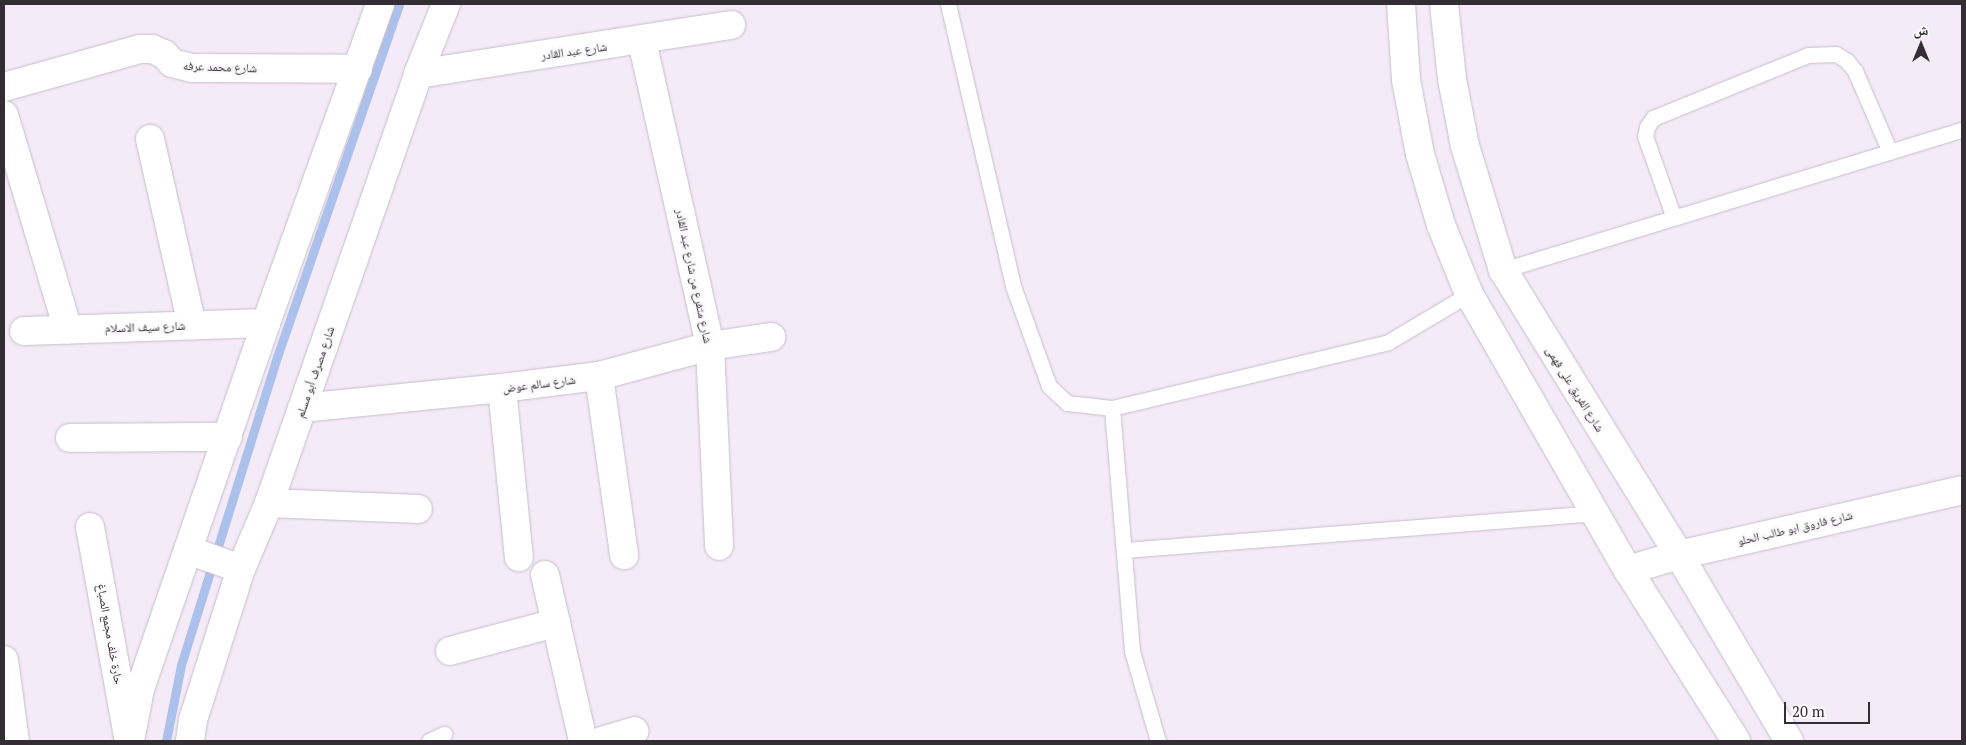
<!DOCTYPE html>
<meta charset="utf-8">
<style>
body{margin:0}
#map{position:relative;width:1966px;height:745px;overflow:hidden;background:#f4eaf8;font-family:"PT Serif","Noto Naskh Arabic",serif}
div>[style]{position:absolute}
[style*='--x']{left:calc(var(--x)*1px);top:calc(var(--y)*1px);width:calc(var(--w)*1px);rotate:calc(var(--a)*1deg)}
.stream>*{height:9px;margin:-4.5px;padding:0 4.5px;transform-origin:4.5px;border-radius:4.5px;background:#abc1eb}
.roads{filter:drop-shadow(0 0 1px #c7bdcb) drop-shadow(0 0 1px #c7bdcb)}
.service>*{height:15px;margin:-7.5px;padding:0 7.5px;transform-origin:7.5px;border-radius:7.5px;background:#fff}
.minor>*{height:28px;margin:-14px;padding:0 14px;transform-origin:14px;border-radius:14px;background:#fff}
.tertiary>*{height:28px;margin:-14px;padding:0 14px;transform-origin:14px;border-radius:14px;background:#fff}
span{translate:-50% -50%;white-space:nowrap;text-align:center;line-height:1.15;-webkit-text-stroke:5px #fcfafd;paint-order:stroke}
.street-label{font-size:12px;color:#322e33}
.frame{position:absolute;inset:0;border:5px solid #322e33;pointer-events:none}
.north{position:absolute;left:1896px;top:20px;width:50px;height:50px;-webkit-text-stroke:4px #fcfafd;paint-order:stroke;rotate:0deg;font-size:14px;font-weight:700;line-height:20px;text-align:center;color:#322e33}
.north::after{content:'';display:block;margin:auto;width:18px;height:22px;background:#322e33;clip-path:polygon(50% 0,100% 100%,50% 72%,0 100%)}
.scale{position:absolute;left:1784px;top:702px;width:86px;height:22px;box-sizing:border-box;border:2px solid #322e33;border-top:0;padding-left:6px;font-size:15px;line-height:18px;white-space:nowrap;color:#322e33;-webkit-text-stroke:4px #fcfafd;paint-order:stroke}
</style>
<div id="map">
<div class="stream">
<i style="--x:166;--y:741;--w:77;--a:-78.8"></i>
<i style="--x:181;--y:665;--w:323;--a:-72.7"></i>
<i style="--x:277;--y:357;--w:373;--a:-70.9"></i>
</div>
<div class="roads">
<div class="service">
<i style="--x:948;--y:4;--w:289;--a:77"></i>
<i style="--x:1013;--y:286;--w:106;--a:70.2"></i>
<i style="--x:1049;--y:386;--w:25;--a:43"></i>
<i style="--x:1067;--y:403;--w:45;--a:6.3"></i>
<i style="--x:1112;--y:408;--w:284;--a:-13.4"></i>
<i style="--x:1388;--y:342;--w:94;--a:-30.7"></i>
<i style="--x:1674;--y:218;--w:87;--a:-109.5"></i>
<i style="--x:1645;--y:136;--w:9;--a:-77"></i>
<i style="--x:1647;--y:127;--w:11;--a:-56"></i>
<i style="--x:1653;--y:118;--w:167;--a:-22.1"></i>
<i style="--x:1808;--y:55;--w:28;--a:-2"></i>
<i style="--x:1836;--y:54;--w:13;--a:32"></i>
<i style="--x:1847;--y:61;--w:13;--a:51"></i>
<i style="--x:1855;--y:71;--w:88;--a:66.6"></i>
<i style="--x:1503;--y:270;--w:480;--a:-17"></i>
<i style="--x:1112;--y:408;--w:244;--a:85.3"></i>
<i style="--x:1132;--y:651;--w:94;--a:73.9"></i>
<i style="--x:1126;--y:550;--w:471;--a:-4.5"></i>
<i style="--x:429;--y:741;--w:17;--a:-25"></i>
</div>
<div class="minor">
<i style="--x:642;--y:41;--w:312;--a:77.4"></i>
<i style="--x:710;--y:346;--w:200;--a:87.4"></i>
<i style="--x:418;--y:74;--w:317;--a:-8.9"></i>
<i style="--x:4;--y:87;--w:141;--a:-15.6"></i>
<i style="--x:140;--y:49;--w:12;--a:0"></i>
<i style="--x:152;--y:49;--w:13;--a:23"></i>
<i style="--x:164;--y:54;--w:12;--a:48"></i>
<i style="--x:172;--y:63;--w:21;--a:14"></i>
<i style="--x:192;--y:68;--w:166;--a:0.3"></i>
<i style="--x:4;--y:115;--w:224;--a:73.4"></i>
<i style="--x:150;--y:139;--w:191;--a:77.3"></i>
<i style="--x:24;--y:331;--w:242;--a:-1.9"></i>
<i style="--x:599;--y:376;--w:181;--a:82"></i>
<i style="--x:502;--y:388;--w:170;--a:84.3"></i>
<i style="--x:302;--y:408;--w:201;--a:-5.7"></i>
<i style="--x:502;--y:388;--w:98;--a:-7.1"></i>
<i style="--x:599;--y:376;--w:115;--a:-15.1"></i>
<i style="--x:710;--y:346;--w:62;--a:-8.4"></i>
<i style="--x:70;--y:438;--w:158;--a:-0.4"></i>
<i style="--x:269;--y:503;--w:149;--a:2.3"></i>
<i style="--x:90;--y:527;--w:218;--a:79.7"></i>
<i style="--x:1628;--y:570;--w:53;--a:-16.4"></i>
<i style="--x:1679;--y:555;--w:290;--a:-12.9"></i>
<i style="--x:545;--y:575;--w:170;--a:77.1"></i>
<i style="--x:450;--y:651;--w:110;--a:-14.8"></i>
<i style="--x:4;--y:660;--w:82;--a:82.3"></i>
<i style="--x:602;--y:741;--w:34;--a:-17"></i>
</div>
<div class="tertiary">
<i style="--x:1401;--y:4;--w:76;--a:86.2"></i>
<i style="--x:1406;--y:80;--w:75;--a:79.3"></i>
<i style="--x:1420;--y:154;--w:74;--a:73.5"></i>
<i style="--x:1441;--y:225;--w:74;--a:67.9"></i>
<i style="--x:1469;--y:294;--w:319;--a:60.1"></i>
<i style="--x:1628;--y:570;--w:202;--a:57.7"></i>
<i style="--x:1444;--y:4;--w:75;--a:83.9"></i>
<i style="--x:1452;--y:79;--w:68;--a:79"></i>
<i style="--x:1465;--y:146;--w:130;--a:73"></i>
<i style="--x:1503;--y:270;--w:335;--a:58.3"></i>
<i style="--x:1679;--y:555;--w:216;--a:59.4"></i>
<i style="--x:188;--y:550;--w:56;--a:19.7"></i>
<i style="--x:130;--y:741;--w:53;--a:-79.1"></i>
<i style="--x:140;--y:689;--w:387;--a:-71"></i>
<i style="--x:266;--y:323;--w:339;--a:-70.3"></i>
<i style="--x:190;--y:741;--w:21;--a:-82"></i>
<i style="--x:193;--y:720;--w:158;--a:-72.4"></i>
<i style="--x:241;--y:569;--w:72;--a:-67"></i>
<i style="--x:269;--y:503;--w:454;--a:-70.8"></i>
<i style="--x:418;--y:74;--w:75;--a:-68.2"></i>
</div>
</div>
<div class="street-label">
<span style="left:574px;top:51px;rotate:-8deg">شارع عبد القادر</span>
<span style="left:220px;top:67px;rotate:2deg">شارع محمد عرفه</span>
<span style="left:694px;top:276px;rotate:78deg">شارع متفرع من شارع عبد القادر</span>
<span style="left:145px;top:327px;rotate:-2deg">شارع سيف الاسلام</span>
<span style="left:315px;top:372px;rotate:-71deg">شارع مصرف أبو مسلم</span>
<span style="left:539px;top:384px;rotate:-7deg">شارع سالم عوض</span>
<span style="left:1575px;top:389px;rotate:58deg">شارع الفريق على فهمى</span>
<span style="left:1795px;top:528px;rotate:-13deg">شارع فاروق ابو طالب الحلو</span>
<span style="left:110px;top:634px;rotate:80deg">حارة خلف مجمع الصباغ</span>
</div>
<div class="frame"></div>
<div class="north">ش</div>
<div class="scale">20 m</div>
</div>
